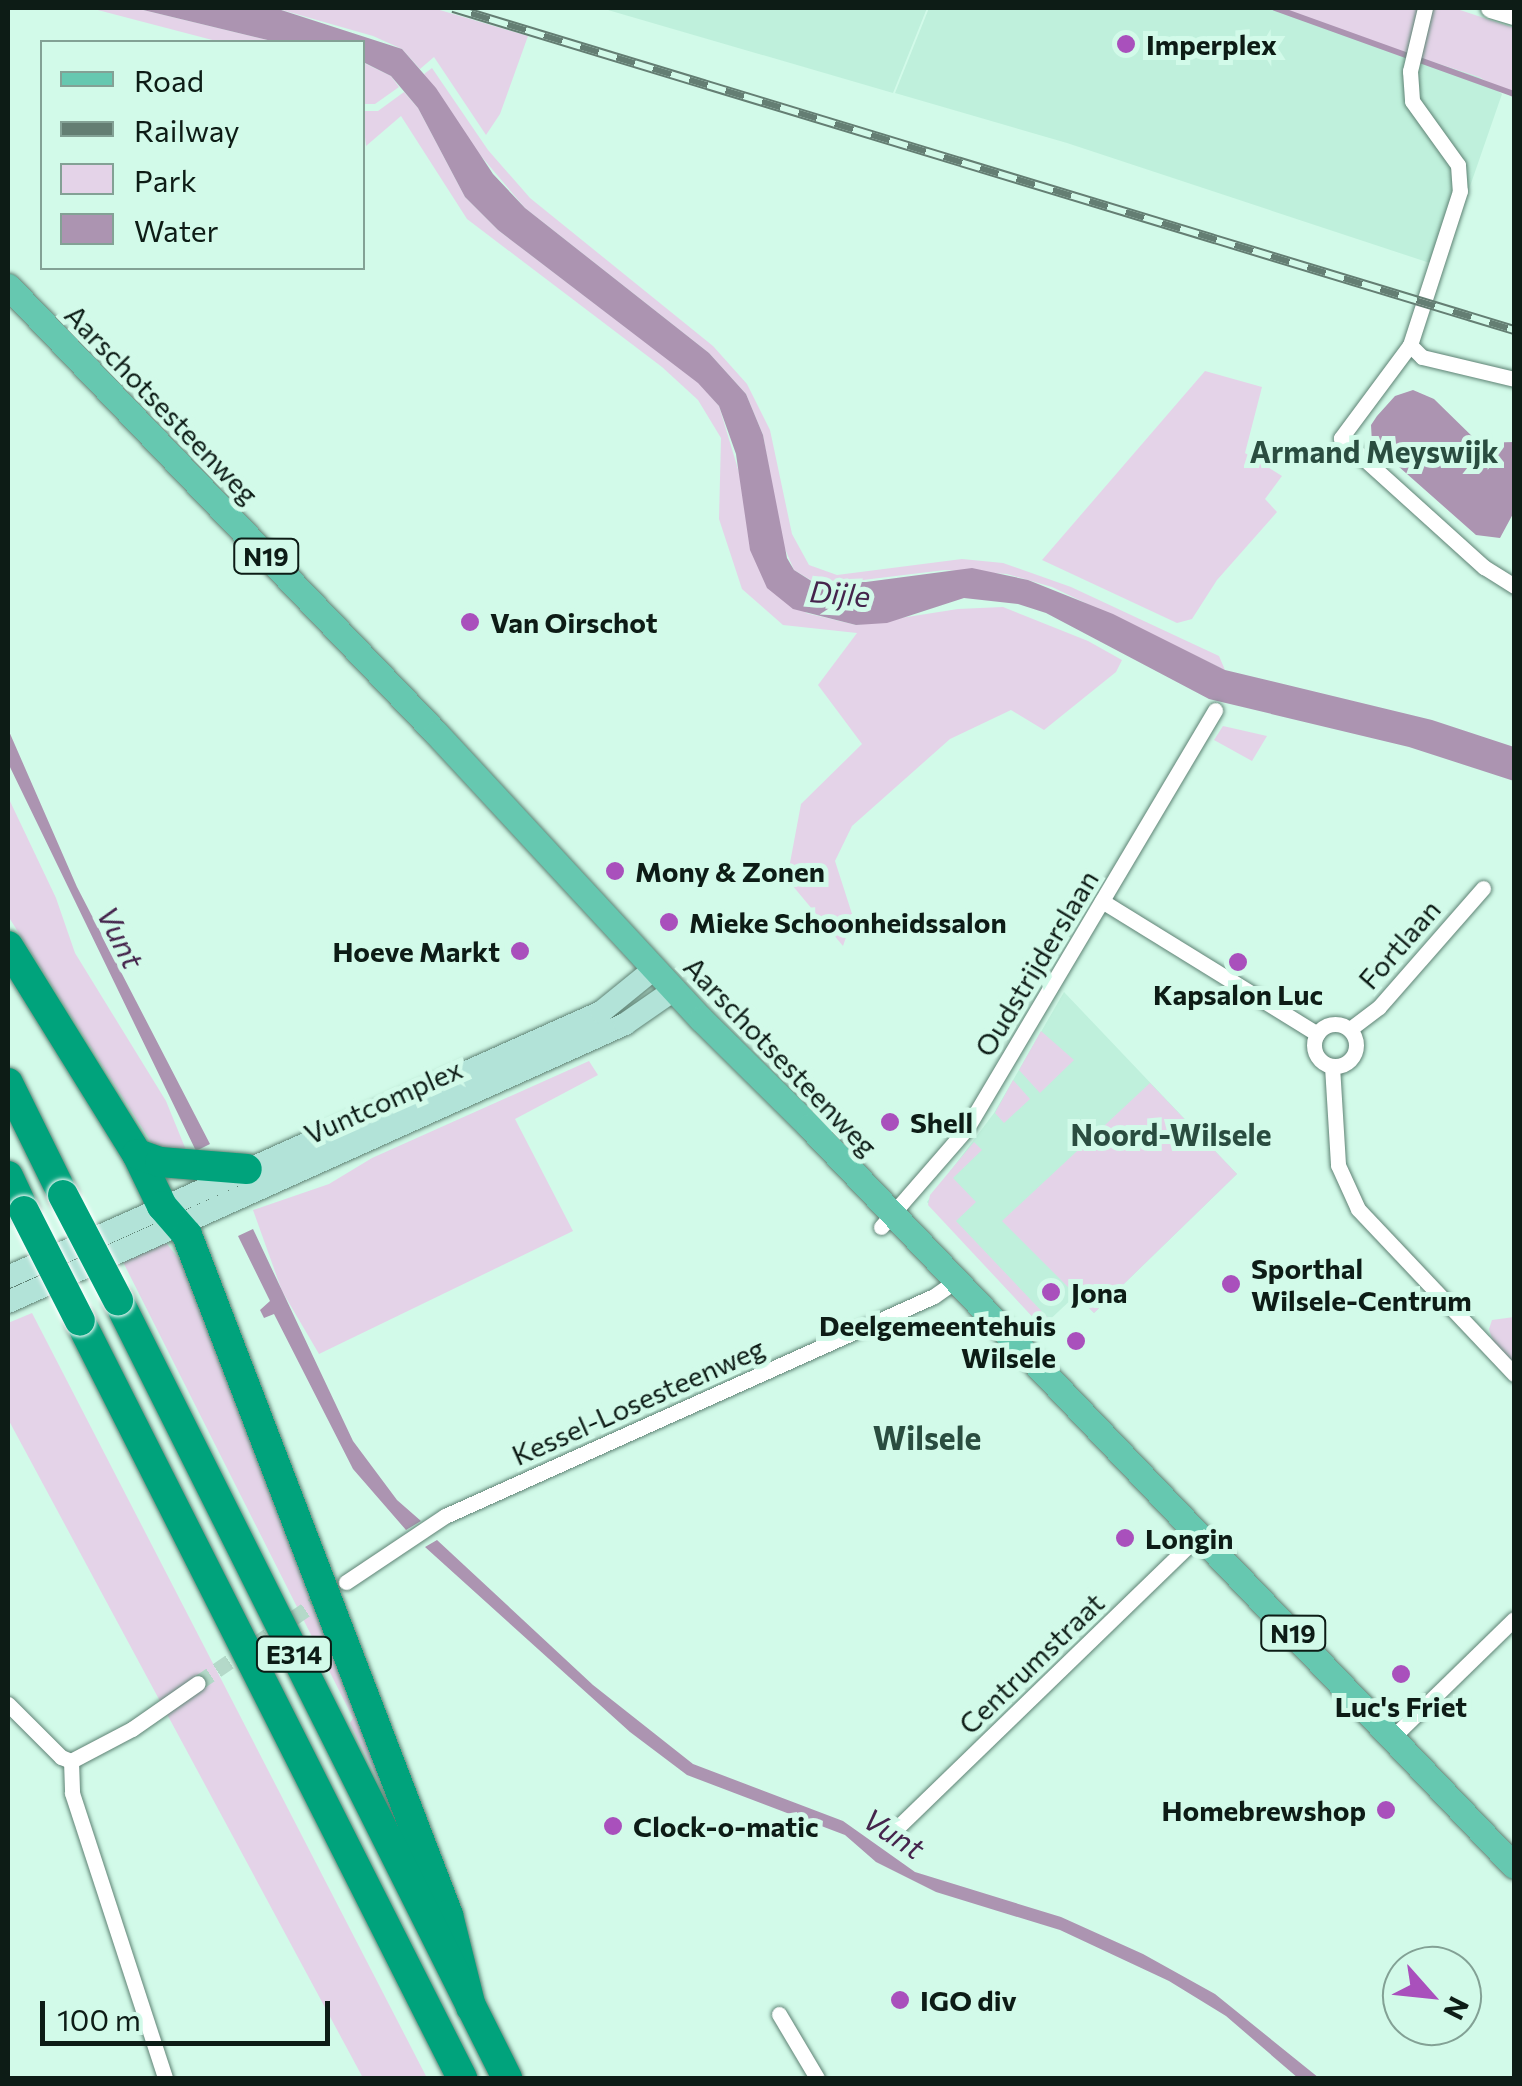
<!DOCTYPE html>
<style>
body{margin:0}
#map{position:relative;width:1522px;height:2086px;overflow:hidden;background:#d2fae9;font-family:Commissioner,sans-serif}
div>[style]{position:absolute}
[style*='--x']{left:calc(var(--x)*1px);top:calc(var(--y)*1px);width:calc(var(--w)*1px);rotate:calc(var(--a)*1deg)}
.built>*{inset:0;background:#bff0dc}
.green>*{inset:0;background:#e4d3e8}
.water>*{inset:0;background:#ac94b1}
.stream>*{height:6px;margin:-3px;padding:0 3px;transform-origin:3px;border-radius:3px;background:#ac94b1}
.minor-tunnel>*{height:15px;margin-top:-7.5px;transform-origin:0;background:repeating-linear-gradient(90deg,#b4d9c9 0 15px,transparent 0 23px)}
.roads{filter:drop-shadow(0 0 2px #5e8274) drop-shadow(0 0 2px #5e8274)}
.minor>*{height:15px;margin:-7.5px;padding:0 7.5px;transform-origin:7.5px;border-radius:7.5px;background:#fff}
.minor>.ring{margin:-7.5px;padding:0;box-sizing:content-box;background:none;border:15px solid #fff;border-radius:50%}
.tertiary>*{height:20px;margin:-10px;padding:0 10px;transform-origin:10px;border-radius:10px;background:#fff}
.secondary>*{height:22px;margin:-11px;padding:0 11px;transform-origin:11px;border-radius:11px;background:#b2e3d8}
.primary>*{height:25px;margin:-12.5px;padding:0 12.5px;transform-origin:12.5px;border-radius:12.5px;background:#66c8b0}
.motorway>*{height:30px;margin:-15px;padding:0 15px;transform-origin:15px;border-radius:15px;background:#00a37c}
.rail>*{height:10px;margin-top:-5px;transform-origin:0;background:repeating-linear-gradient(90deg,#d2fae9 0 19px,#647e73 0 38px);box-sizing:border-box;border-block:2px solid #647e73}
.bridges{filter:drop-shadow(0 0 2px #fff) drop-shadow(0 0 2px #fff)}
.motorway-bridge>*{height:30px;margin:-15px;padding:0 15px;transform-origin:15px;border-radius:15px;background:#00a37c}
.dots>*{width:28px;height:28px;translate:-50% -50%;box-sizing:border-box;border:5px solid #d2fae9;border-radius:50%}
span{translate:-50% -50%;white-space:nowrap;text-align:center;line-height:1.15;-webkit-text-stroke:10px #d2fae9;paint-order:stroke}
.shield-label span{padding:2px 8px;background:#d2fae9;border:2px solid;border-radius:8px;-webkit-text-stroke-width:0}
.shield-label{font-size:25px;color:#0d1c16;font-weight:700}
.poi-label{font-size:28px;color:#0d1c16;font-weight:700}
.left{translate:0 -50%;text-align:left}
.right{translate:-100% -50%;text-align:right}
.street-label{font-size:28px;color:#0d1c16}
.neighbourhood-label{font-size:30px;color:#2a4d40;font-weight:700}
.water-label{font-size:30px;color:#45244c;font-style:italic}
.quarter-label{font-size:32px;color:#2a4d40;font-weight:700}
.frame{position:absolute;inset:0;border:10px solid #0d1c16;pointer-events:none}
.legend{position:absolute;left:40px;top:40px;width:325px;height:230px;box-sizing:border-box;background:#d2fae9;border:2px solid #83a195;margin:0;padding:12px 18px;list-style:none;font-size:30px;color:#0d1c16}
.legend li{display:flex;align-items:center;gap:20px;height:50px}
.legend b{width:50px;border:2px solid #83a195}
.north{position:absolute;left:1382px;top:1946px;width:100px;height:100px;box-sizing:border-box;background:#d2fae9;border:2px solid #83a195;border-radius:50%;rotate:117deg;font-size:28px;font-weight:700;line-height:40px;text-align:center;color:#0d1c16}
.north::after{content:'';display:block;margin:auto;width:35px;height:45px;background:#a950bc;clip-path:polygon(50% 0,100% 100%,50% 72%,0 100%)}
.scale{position:absolute;left:40px;top:2001px;width:290px;height:45px;box-sizing:border-box;border:5px solid #0d1c16;border-top:0;padding-left:12px;font-size:30px;line-height:35px;white-space:nowrap;color:#0d1c16;-webkit-text-stroke:8px #d2fae9;paint-order:stroke}
</style>
<div id="map">
<div class="built">
<i style="clip-path:polygon(601px 8px,927px 8px,893px 93px)"></i>
<i style="clip-path:polygon(929px 8px,1268px 8px,1479px 77px,1502px 94px,1442px 267px,1067px 143px,895px 93px)"></i>
<i style="clip-path:polygon(1064px 992px,1237px 1174px,1094px 1313px,1076px 1295px,1042px 1327px,927px 1202px,994px 1113px)"></i>
</div>
<div class="green">
<i style="clip-path:polygon(90px 8px,135px 8px,276px 42px,220px 42px)"></i>
<i style="clip-path:polygon(275px 8px,433px 8px,528px 36px,500px 114px,486px 135px,434px 57px,420px 69px,402px 49px,373px 36px)"></i>
<i style="clip-path:polygon(1268px 8px,1454px 8px,1514px 28px,1514px 98px,1479px 77px)"></i>
<i style="clip-path:polygon(362px 62px,391px 76px,399px 87px,375px 104px,363px 104px)"></i>
<i style="clip-path:polygon(432px 68px,488px 150px,530px 198px,713px 346px,747px 384px,770px 430px,792px 534px,809px 565px,837px 575px,962px 559px,1003px 563px,1071px 587px,1219px 656px,1225px 670px,1052px 587px,1007px 574px,945px 570px,830px 584px,814px 582px,794px 570px,782px 542px,763px 435px,746px 394px,709px 353px,525px 208px,464px 136px,424px 74px)"></i>
<i style="clip-path:polygon(404px 92px,418px 108px,465px 197px,498px 230px,699px 383px,719px 406px,741px 479px,806px 613px,856px 625px,958px 609px,1003px 607px,1088px 641px,1122px 660px,1116px 672px,1044px 730px,1011px 710px,950px 739px,852px 826px,835px 861px,853px 917px,843px 946px,787px 879px,801px 804px,862px 744px,818px 685px,857px 633px,783px 625px,742px 589px,719px 519px,721px 438px,698px 400px,662px 367px,467px 219px,401px 116px,366px 146px,362px 111px,378px 111px)"></i>
<i style="clip-path:polygon(1205px 371px,1262px 387px,1245px 453px,1282px 476px,1265px 499px,1277px 512px,1217px 580px,1192px 619px,1177px 623px,1042px 560px)"></i>
<i style="clip-path:polygon(1223px 726px,1267px 736px,1252px 761px,1214px 740px)"></i>
<i style="clip-path:polygon(8px 797px,56px 898px,75px 953px,166px 1101px,186px 1150px,155px 1148px,8px 916px)"></i>
<i style="clip-path:polygon(1041px 1031px,1074px 1060px,1040px 1093px,1019px 1070px)"></i>
<i style="clip-path:polygon(589px 1061px,598px 1075px,515px 1119px,573px 1231px,319px 1354px,282px 1291px,253px 1210px,329px 1184px,372px 1158px)"></i>
<i style="clip-path:polygon(1013px 1080px,1030px 1099px,1004px 1123px,995px 1113px)"></i>
<i style="clip-path:polygon(1150px 1083px,1237px 1174px,1094px 1313px,1002px 1221px)"></i>
<i style="clip-path:polygon(974px 1142px,982px 1150px,953px 1178px,976px 1202px,956px 1221px,1050px 1320px,1042px 1327px,928px 1205px,930px 1195px)"></i>
<i style="clip-path:polygon(163px 1239px,183px 1264px,384px 1778px,378px 1779px,350px 1723px,353px 1718px,120px 1256px)"></i>
<i style="clip-path:polygon(32px 1313px,427px 2078px,363px 2078px,8px 1419px,8px 1323px)"></i>
<i style="clip-path:polygon(1514px 1317px,1514px 1364px,1493px 1342px,1489px 1329px,1492px 1320px)"></i>
</div>
<div class="water">
<i style="clip-path:polygon(135px 8px,275px 8px,402px 49px,436px 88px,493px 174px,525px 208px,709px 353px,746px 394px,763px 435px,787px 558px,794px 570px,813px 582px,866px 582px,972px 568px,1028px 580px,1113px 614px,1225px 670px,1432px 720px,1514px 747px,1514px 781px,1409px 747px,1209px 699px,1046px 613px,1018px 604px,964px 598px,887px 623px,856px 625px,793px 609px,767px 588px,750px 550px,736px 454px,719px 406px,698px 383px,498px 230px,465px 197px,418px 108px,391px 76px,363px 62px,362px 42px,276px 42px)"></i>
<i style="clip-path:polygon(1413px 390px,1434px 399px,1479px 443px,1514px 442px,1514px 512px,1500px 538px,1476px 535px,1372px 443px,1371px 425px,1377px 416px,1395px 396px)"></i>
<i style="clip-path:polygon(8px 729px,77px 887px,210px 1144px,196px 1151px,8px 763px)"></i>
<i style="clip-path:polygon(253px 1229px,353px 1441px,397px 1500px,421px 1521px,406px 1530px,353px 1469px,274px 1314px,264px 1318px,260px 1310px,270px 1301px,238px 1236px)"></i>
<i style="clip-path:polygon(437px 1540px,593px 1685px,693px 1764px,843px 1821px,915px 1872px,1061px 1917px,1143px 1954px,1215px 1994px,1319px 2078px,1298px 2078px,1226px 2016px,1169px 1981px,1060px 1930px,936px 1892px,876px 1862px,845px 1835px,687px 1775px,630px 1732px,425px 1547px)"></i>
</div>
<div class="stream">
<i style="--x:1275;--y:8;--w:254;--a:19.8"></i>
</div>
<div class="minor-tunnel">
<i style="--x:198;--y:1683;--w:156;--a:-34.3"></i>
</div>
<div class="roads">
<div class="minor">
<i style="--x:1425;--y:8;--w:65;--a:103.4"></i>
<i style="--x:1410;--y:71;--w:30;--a:86"></i>
<i style="--x:1412;--y:101;--w:79;--a:54.3"></i>
<i style="--x:1458;--y:165;--w:26;--a:86"></i>
<i style="--x:1460;--y:191;--w:162;--a:108"></i>
<i style="--x:1410;--y:345;--w:116;--a:126.6"></i>
<i style="--x:1341;--y:438;--w:193;--a:42.1"></i>
<i style="--x:1484;--y:567;--w:36;--a:32"></i>
<i style="--x:1410;--y:345;--w:17;--a:45"></i>
<i style="--x:1422;--y:357;--w:95;--a:13.4"></i>
<i style="--x:1102;--y:901;--w:253;--a:31.7"></i>
<i class="ring" style="left:1314px;top:1024px;width:27px;height:27px"></i>
<i style="--x:1350;--y:1029;--w:36;--a:-37"></i>
<i style="--x:1379;--y:1007;--w:158;--a:-48.8"></i>
<i style="--x:1332;--y:1066;--w:99;--a:86.5"></i>
<i style="--x:1338;--y:1165;--w:48;--a:65.6"></i>
<i style="--x:1358;--y:1209;--w:227;--a:46.6"></i>
<i style="--x:881;--y:1227;--w:131;--a:-49"></i>
<i style="--x:967;--y:1128;--w:486;--a:-59.3"></i>
<i style="--x:346;--y:1582;--w:119;--a:-33.7"></i>
<i style="--x:445;--y:1516;--w:536;--a:-24.22"></i>
<i style="--x:934;--y:1296;--w:28;--a:-35"></i>
<i style="--x:8;--y:1704;--w:75;--a:45"></i>
<i style="--x:61;--y:1757;--w:11;--a:22"></i>
<i style="--x:71;--y:1761;--w:69;--a:-27.7"></i>
<i style="--x:132;--y:1729;--w:80;--a:-34.9"></i>
<i style="--x:1392;--y:1738;--w:170;--a:-44.3"></i>
<i style="--x:71;--y:1761;--w:32;--a:88"></i>
<i style="--x:72;--y:1793;--w:300;--a:71.9"></i>
<i style="--x:897;--y:1828;--w:422;--a:-44.1"></i>
<i style="--x:779;--y:2014;--w:74;--a:59.3"></i>
</div>
<div class="tertiary">
<i style="--x:1491;--y:8;--w:24;--a:17"></i>
</div>
<div class="secondary">
<i style="--x:8;--y:1277;--w:650;--a:-24.08"></i>
<i style="--x:601;--y:1012;--w:68;--a:-39.1"></i>
<i style="--x:8;--y:1302;--w:677;--a:-24.25"></i>
<i style="--x:625;--y:1024;--w:60;--a:-34.8"></i>
</div>
<div class="primary">
<i style="--x:8;--y:286;--w:619;--a:46.24"></i>
<i style="--x:436;--y:733;--w:390;--a:47.2"></i>
<i style="--x:701;--y:1019;--w:152;--a:44.7"></i>
<i style="--x:809;--y:1126;--w:1022;--a:46.39"></i>
</div>
<div class="motorway">
<i style="--x:8;--y:946;--w:245;--a:58.2"></i>
<i style="--x:137;--y:1154;--w:58;--a:64.3"></i>
<i style="--x:162;--y:1206;--w:38;--a:49"></i>
<i style="--x:187;--y:1235;--w:728;--a:69"></i>
<i style="--x:448;--y:1915;--w:95;--a:76"></i>
<i style="--x:8;--y:1083;--w:125;--a:63.8"></i>
<i style="--x:137;--y:1154;--w:24;--a:19"></i>
<i style="--x:160;--y:1162;--w:87;--a:4.6"></i>
<i style="--x:8;--y:1176;--w:38;--a:65"></i>
<i style="--x:118;--y:1300;--w:870;--a:63.43"></i>
<i style="--x:80;--y:1321;--w:848;--a:63.22"></i>
</div>
</div>
<div class="rail">
<i style="--x:453;--y:8;--w:1109;--a:16.88"></i>
</div>
<div class="bridges">
<div class="motorway-bridge">
<i style="--x:63;--y:1195;--w:119;--a:62.4"></i>
<i style="--x:24;--y:1211;--w:123;--a:63"></i>
</div>
</div>
<div class="dots">
<i style="left:1126px;top:44px;background:#a950bc"></i>
<i style="left:470px;top:622px;background:#a950bc"></i>
<i style="left:615px;top:871px;background:#a950bc"></i>
<i style="left:669px;top:922px;background:#a950bc"></i>
<i style="left:520px;top:951px;background:#a950bc"></i>
<i style="left:1238px;top:962px;background:#a950bc"></i>
<i style="left:890px;top:1122px;background:#a950bc"></i>
<i style="left:1231px;top:1284px;background:#a950bc"></i>
<i style="left:1051px;top:1292px;background:#a950bc"></i>
<i style="left:1076px;top:1341px;background:#a950bc"></i>
<i style="left:1125px;top:1538px;background:#a950bc"></i>
<i style="left:1401px;top:1674px;background:#a950bc"></i>
<i style="left:1386px;top:1810px;background:#a950bc"></i>
<i style="left:613px;top:1826px;background:#a950bc"></i>
<i style="left:900px;top:2000px;background:#a950bc"></i>
</div>
<div class="shield-label">
<span style="left:266px;top:556px">N19</span>
<span style="left:1293px;top:1633px">N19</span>
<span style="left:294px;top:1654px">E314</span>
</div>
<div class="poi-label">
<span class="left" style="left:1146px;top:44px">Imperplex</span>
<span class="left" style="left:490px;top:622px">Van Oirschot</span>
<span class="left" style="left:635px;top:871px">Mony &amp; Zonen</span>
<span class="left" style="left:689px;top:922px">Mieke Schoonheidssalon</span>
<span class="right" style="left:500px;top:951px">Hoeve Markt</span>
<span style="left:1238px;top:994px">Kapsalon Luc</span>
<span class="left" style="left:910px;top:1122px">Shell</span>
<span class="left" style="left:1251px;top:1284px">Sporthal<br>Wilsele-Centrum</span>
<span class="left" style="left:1071px;top:1292px">Jona</span>
<span class="right" style="left:1056px;top:1341px">Deelgemeentehuis<br>Wilsele</span>
<span class="left" style="left:1145px;top:1538px">Longin</span>
<span style="left:1401px;top:1706px">Luc's Friet</span>
<span class="right" style="left:1366px;top:1810px">Homebrewshop</span>
<span class="left" style="left:633px;top:1826px">Clock-o-matic</span>
<span class="left" style="left:920px;top:2000px">IGO div</span>
</div>
<div class="street-label">
<span style="left:162px;top:404px;rotate:46deg">Aarschotsesteenweg</span>
<span style="left:1399px;top:944px;rotate:-49deg">Fortlaan</span>
<span style="left:1036px;top:963px;rotate:-59deg">Oudstrijderslaan</span>
<span style="left:781px;top:1056px;rotate:46deg">Aarschotsesteenweg</span>
<span style="left:383px;top:1101px;rotate:-24deg">Vuntcomplex</span>
<span style="left:638px;top:1401px;rotate:-24deg">Kessel-Losesteenweg</span>
<span style="left:1031px;top:1663px;rotate:-44deg">Centrumstraat</span>
</div>
<div class="neighbourhood-label">
<span style="left:1374px;top:451px">Armand Meyswijk</span>
<span style="left:1171px;top:1134px">Noord-Wilsele</span>
</div>
<div class="water-label">
<span style="left:840px;top:593px;rotate:5deg">Dijle</span>
<span style="left:121px;top:937px;rotate:63deg">Vunt</span>
<span style="left:894px;top:1833px;rotate:33deg">Vunt</span>
</div>
<div class="quarter-label">
<span style="left:927px;top:1437px">Wilsele</span>
</div>
<div class="frame"></div>
<ul class="legend">
<li><b style="height:12px;background:#66c8b0"></b>Road</li>
<li><b style="height:12px;background:#647e73"></b>Railway</li>
<li><b style="height:28px;background:#e4d3e8"></b>Park</li>
<li><b style="height:28px;background:#ac94b1"></b>Water</li>
</ul>
<div class="north">N</div>
<div class="scale">100 m</div>
</div>
